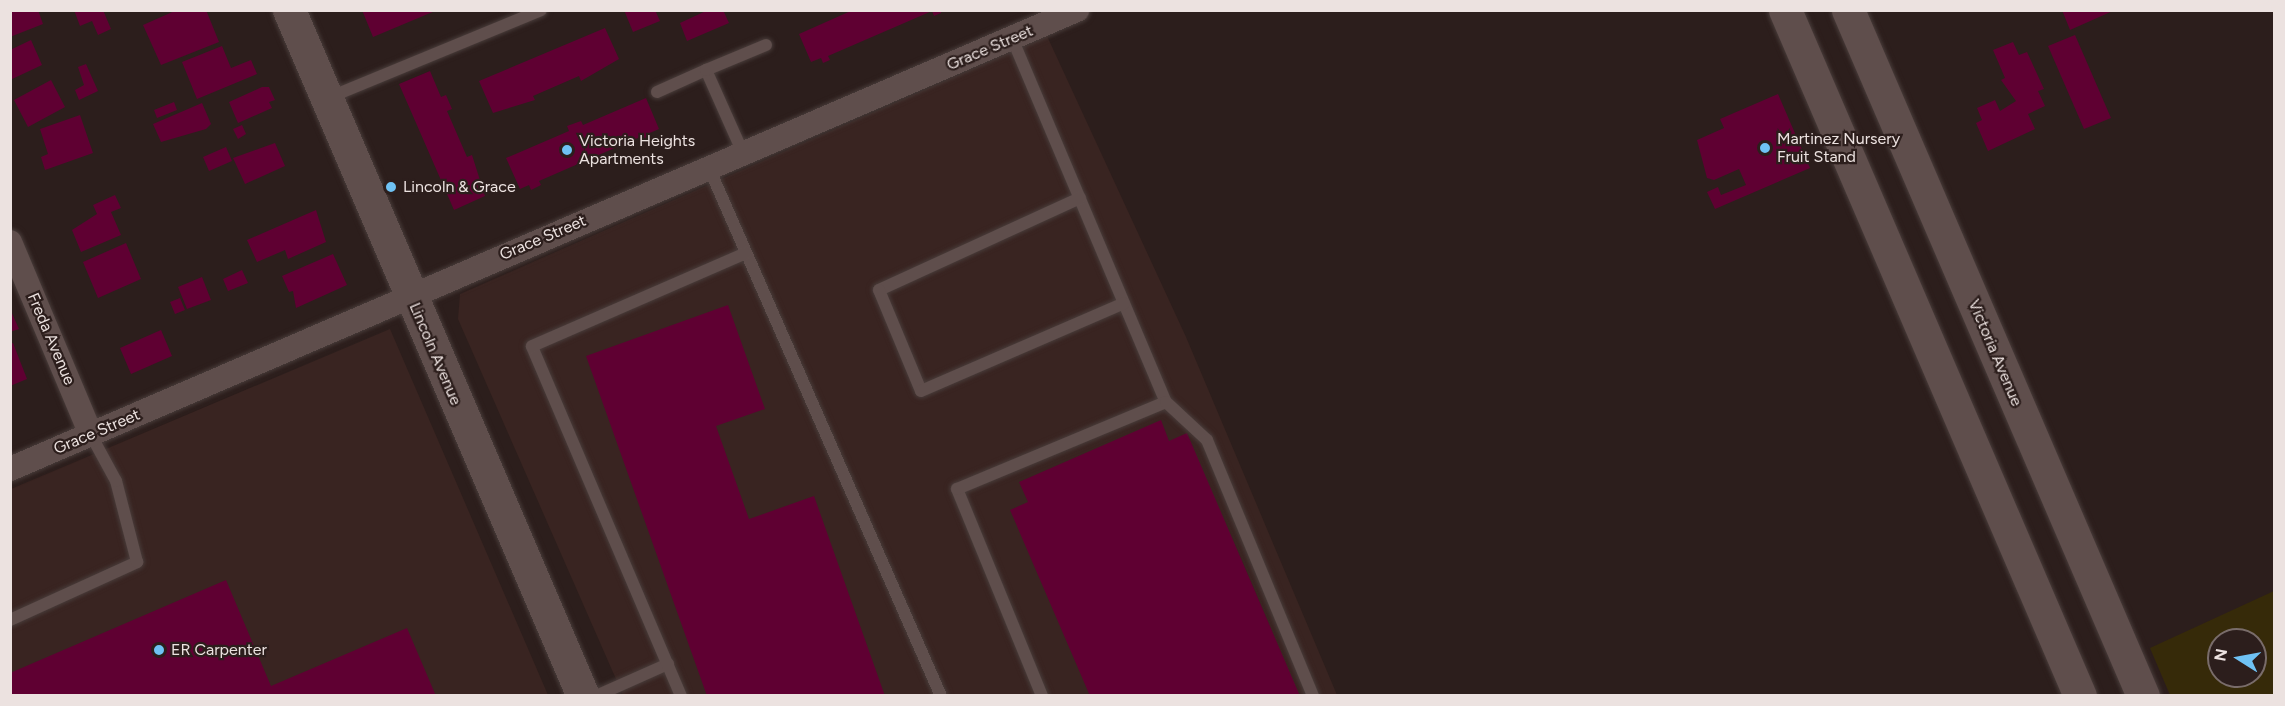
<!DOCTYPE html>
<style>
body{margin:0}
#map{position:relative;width:2285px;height:706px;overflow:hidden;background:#2c1e1c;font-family:Figtree,sans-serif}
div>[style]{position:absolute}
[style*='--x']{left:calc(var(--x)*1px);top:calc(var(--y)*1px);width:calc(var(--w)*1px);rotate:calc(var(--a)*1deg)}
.built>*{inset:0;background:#392421}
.green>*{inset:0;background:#362a09}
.building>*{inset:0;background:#5f0032}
.roads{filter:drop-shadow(0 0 2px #483c3a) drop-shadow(0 0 2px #483c3a)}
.lane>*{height:12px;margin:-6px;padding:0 6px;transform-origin:6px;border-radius:6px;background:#5f4e4c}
.street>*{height:24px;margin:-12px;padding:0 12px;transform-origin:12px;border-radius:12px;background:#5f4e4c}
.secondary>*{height:33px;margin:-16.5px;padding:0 16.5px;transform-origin:16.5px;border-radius:16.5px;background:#5f4e4c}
.dots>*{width:16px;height:16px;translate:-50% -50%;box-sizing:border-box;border:3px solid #2c1e1c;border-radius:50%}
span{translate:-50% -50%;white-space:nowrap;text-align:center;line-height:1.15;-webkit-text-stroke:4.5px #2c1e1c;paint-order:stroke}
.street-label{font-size:16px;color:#ece2e0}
.poi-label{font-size:16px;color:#ece2e0}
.left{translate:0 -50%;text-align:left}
.frame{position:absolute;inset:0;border:12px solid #ece2e0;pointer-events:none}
.north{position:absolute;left:2207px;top:628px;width:60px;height:60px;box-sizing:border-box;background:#2c1e1c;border:2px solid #796c6a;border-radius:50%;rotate:281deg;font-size:16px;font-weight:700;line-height:24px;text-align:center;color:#ece2e0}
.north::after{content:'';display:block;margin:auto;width:21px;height:27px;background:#6fc2f4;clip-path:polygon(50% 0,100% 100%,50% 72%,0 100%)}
</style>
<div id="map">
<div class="built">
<i style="clip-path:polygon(1047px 36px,1186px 337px,1337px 695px,623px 695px,458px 319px,460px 294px)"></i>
<i style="clip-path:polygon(390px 329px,548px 695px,11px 696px,11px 489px)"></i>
</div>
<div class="green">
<i style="clip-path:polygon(evenodd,2274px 591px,2274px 695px,2170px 695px,2150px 648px,2274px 591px,2219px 640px,2255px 640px,2255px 676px,2219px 676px,2219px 640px)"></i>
</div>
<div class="building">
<i style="clip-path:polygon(10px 10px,38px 10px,43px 24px,10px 37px)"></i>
<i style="clip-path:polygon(74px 10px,103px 10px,111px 29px,98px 35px,92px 21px,80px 26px)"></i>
<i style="clip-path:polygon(177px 10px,206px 10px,219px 42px,161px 65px,143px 25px)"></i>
<i style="clip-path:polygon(362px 10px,435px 10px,435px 11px,373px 37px)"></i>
<i style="clip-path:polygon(624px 10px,655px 10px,660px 21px,633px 32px)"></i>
<i style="clip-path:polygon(708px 10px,723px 10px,729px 23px,687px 41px,680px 23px)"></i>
<i style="clip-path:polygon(853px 10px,941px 10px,941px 13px,934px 16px,932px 11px,828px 56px,830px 60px,823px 63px,821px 58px,811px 62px,799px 34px)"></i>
<i style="clip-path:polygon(2062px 10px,2115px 10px,2070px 30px)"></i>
<i style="clip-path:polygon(605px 28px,619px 59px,581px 81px,579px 76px,533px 96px,535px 100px,493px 113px,479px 81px)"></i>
<i style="clip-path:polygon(2075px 35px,2111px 118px,2084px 129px,2048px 46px)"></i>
<i style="clip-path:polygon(31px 40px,42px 65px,10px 80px,10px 50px)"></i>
<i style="clip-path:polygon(2013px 42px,2019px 55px,2027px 52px,2044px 89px,2038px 91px,2045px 106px,2028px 114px,2035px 129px,1988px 151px,1976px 123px,1982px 120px,1977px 108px,1995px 100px,2000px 111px,2016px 101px,2001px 80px,2005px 78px,1993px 50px)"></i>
<i style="clip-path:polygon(222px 46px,231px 68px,251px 60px,257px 74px,197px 99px,182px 62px)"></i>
<i style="clip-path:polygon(86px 64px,98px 91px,79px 100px,75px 90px,84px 85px,78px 67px)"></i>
<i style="clip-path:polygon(430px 71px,441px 97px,446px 95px,452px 109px,447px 111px,467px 157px,472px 155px,485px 196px,454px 210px,399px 84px)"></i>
<i style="clip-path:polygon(51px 80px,65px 107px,28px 127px,14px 100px)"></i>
<i style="clip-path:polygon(262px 87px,269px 87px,275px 100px,269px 102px,272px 108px,238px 123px,229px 102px)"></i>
<i style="clip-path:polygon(1778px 94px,1810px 168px,1715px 209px,1707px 192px,1718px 187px,1721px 195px,1746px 185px,1739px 169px,1714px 180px,1707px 178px,1697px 140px,1724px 128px,1720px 119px)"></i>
<i style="clip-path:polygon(646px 98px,659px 129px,650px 133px,652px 138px,642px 142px,640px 137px,539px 181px,541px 185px,531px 190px,529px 185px,520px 189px,506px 158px,569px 131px,567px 126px,581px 121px,583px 125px)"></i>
<i style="clip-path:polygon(174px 102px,177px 110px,157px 118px,154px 110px)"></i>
<i style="clip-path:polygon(202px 103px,211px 124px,206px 129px,161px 142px,153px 124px)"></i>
<i style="clip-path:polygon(80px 115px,93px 153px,45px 170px,41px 157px,48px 154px,40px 129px)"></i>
<i style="clip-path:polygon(242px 125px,246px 134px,238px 139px,233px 129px)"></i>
<i style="clip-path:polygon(275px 143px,285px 166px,245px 184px,233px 158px)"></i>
<i style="clip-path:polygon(226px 147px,232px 161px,209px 171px,203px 157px)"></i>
<i style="clip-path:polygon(115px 195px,121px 208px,111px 212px,121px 235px,81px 252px,72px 230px,97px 214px,93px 205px)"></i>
<i style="clip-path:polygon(316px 210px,326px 242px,288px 259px,285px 250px,257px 262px,247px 240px)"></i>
<i style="clip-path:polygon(126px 243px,141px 279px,98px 298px,83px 262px)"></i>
<i style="clip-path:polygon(333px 254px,347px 285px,296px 308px,293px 291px,289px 292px,282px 276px)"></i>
<i style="clip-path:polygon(242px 270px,248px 283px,228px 291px,223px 279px)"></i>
<i style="clip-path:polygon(202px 277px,211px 300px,187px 309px,178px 287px)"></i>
<i style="clip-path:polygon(180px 298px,185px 310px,175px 314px,170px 302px)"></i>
<i style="clip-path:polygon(728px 305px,765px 409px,716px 426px,749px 519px,814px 496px,885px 696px,707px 696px,586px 356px)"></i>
<i style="clip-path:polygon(10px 309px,19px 329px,10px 332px)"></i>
<i style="clip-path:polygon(161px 330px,172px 356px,131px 374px,120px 348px)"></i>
<i style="clip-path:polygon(13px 343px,27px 379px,10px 386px,10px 344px)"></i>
<i style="clip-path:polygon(1161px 420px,1169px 441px,1187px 433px,1300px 696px,1090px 696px,1010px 510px,1028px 502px,1019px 482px)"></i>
<i style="clip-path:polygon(226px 580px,271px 686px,407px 628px,436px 696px,10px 696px,10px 673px)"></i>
</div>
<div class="roads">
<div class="lane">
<i style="--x:1012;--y:38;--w:395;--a:67.1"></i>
<i style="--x:657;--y:92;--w:54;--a:-24.2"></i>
<i style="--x:328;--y:98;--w:230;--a:-22.4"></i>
<i style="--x:743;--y:153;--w:91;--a:-114"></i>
<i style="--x:706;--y:70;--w:65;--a:-22.6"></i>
<i style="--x:709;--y:168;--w:577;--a:66.28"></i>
<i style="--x:1080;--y:198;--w:221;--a:155.4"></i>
<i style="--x:879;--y:290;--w:109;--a:67.4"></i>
<i style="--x:921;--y:391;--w:221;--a:-23.4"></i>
<i style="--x:10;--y:620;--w:140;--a:-24.5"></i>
<i style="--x:137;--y:562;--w:84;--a:-104.5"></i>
<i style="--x:116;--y:481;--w:52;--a:-118.5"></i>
<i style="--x:596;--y:696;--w:79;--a:-24"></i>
<i style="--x:681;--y:696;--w:380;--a:-113.1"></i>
<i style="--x:532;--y:346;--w:233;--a:-23.5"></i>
<i style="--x:1042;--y:696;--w:224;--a:-112.3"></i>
<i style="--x:957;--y:489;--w:226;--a:-22.6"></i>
<i style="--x:1166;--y:402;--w:56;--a:42.8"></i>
<i style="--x:1207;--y:440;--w:277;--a:67.5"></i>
</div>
<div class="street">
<i style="--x:10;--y:242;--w:209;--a:67.2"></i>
<i style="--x:10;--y:469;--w:1162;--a:-23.28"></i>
</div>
<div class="secondary">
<i style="--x:289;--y:10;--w:746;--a:66.8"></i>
<i style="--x:1785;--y:10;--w:747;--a:66.73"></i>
<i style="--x:1848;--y:10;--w:747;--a:66.73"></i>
</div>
</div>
<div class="dots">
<i style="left:1765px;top:148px;background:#6fc2f4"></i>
<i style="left:567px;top:150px;background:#6fc2f4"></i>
<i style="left:391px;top:187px;background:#6fc2f4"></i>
<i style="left:159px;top:650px;background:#6fc2f4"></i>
</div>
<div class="street-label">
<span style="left:990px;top:48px;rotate:-23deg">Grace Street</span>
<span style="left:543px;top:238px;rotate:-23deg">Grace Street</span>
<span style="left:51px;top:339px;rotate:67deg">Freda Avenue</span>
<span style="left:1995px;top:353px;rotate:67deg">Victoria Avenue</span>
<span style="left:435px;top:354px;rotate:67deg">Lincoln Avenue</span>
<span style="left:97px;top:432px;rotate:-23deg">Grace Street</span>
</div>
<div class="poi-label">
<span class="left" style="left:1777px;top:148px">Martinez Nursery<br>Fruit Stand</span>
<span class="left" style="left:579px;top:150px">Victoria Heights<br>Apartments</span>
<span class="left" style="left:403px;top:187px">Lincoln &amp; Grace</span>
<span class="left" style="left:171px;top:650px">ER Carpenter</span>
</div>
<div class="frame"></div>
<div class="north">N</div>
</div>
